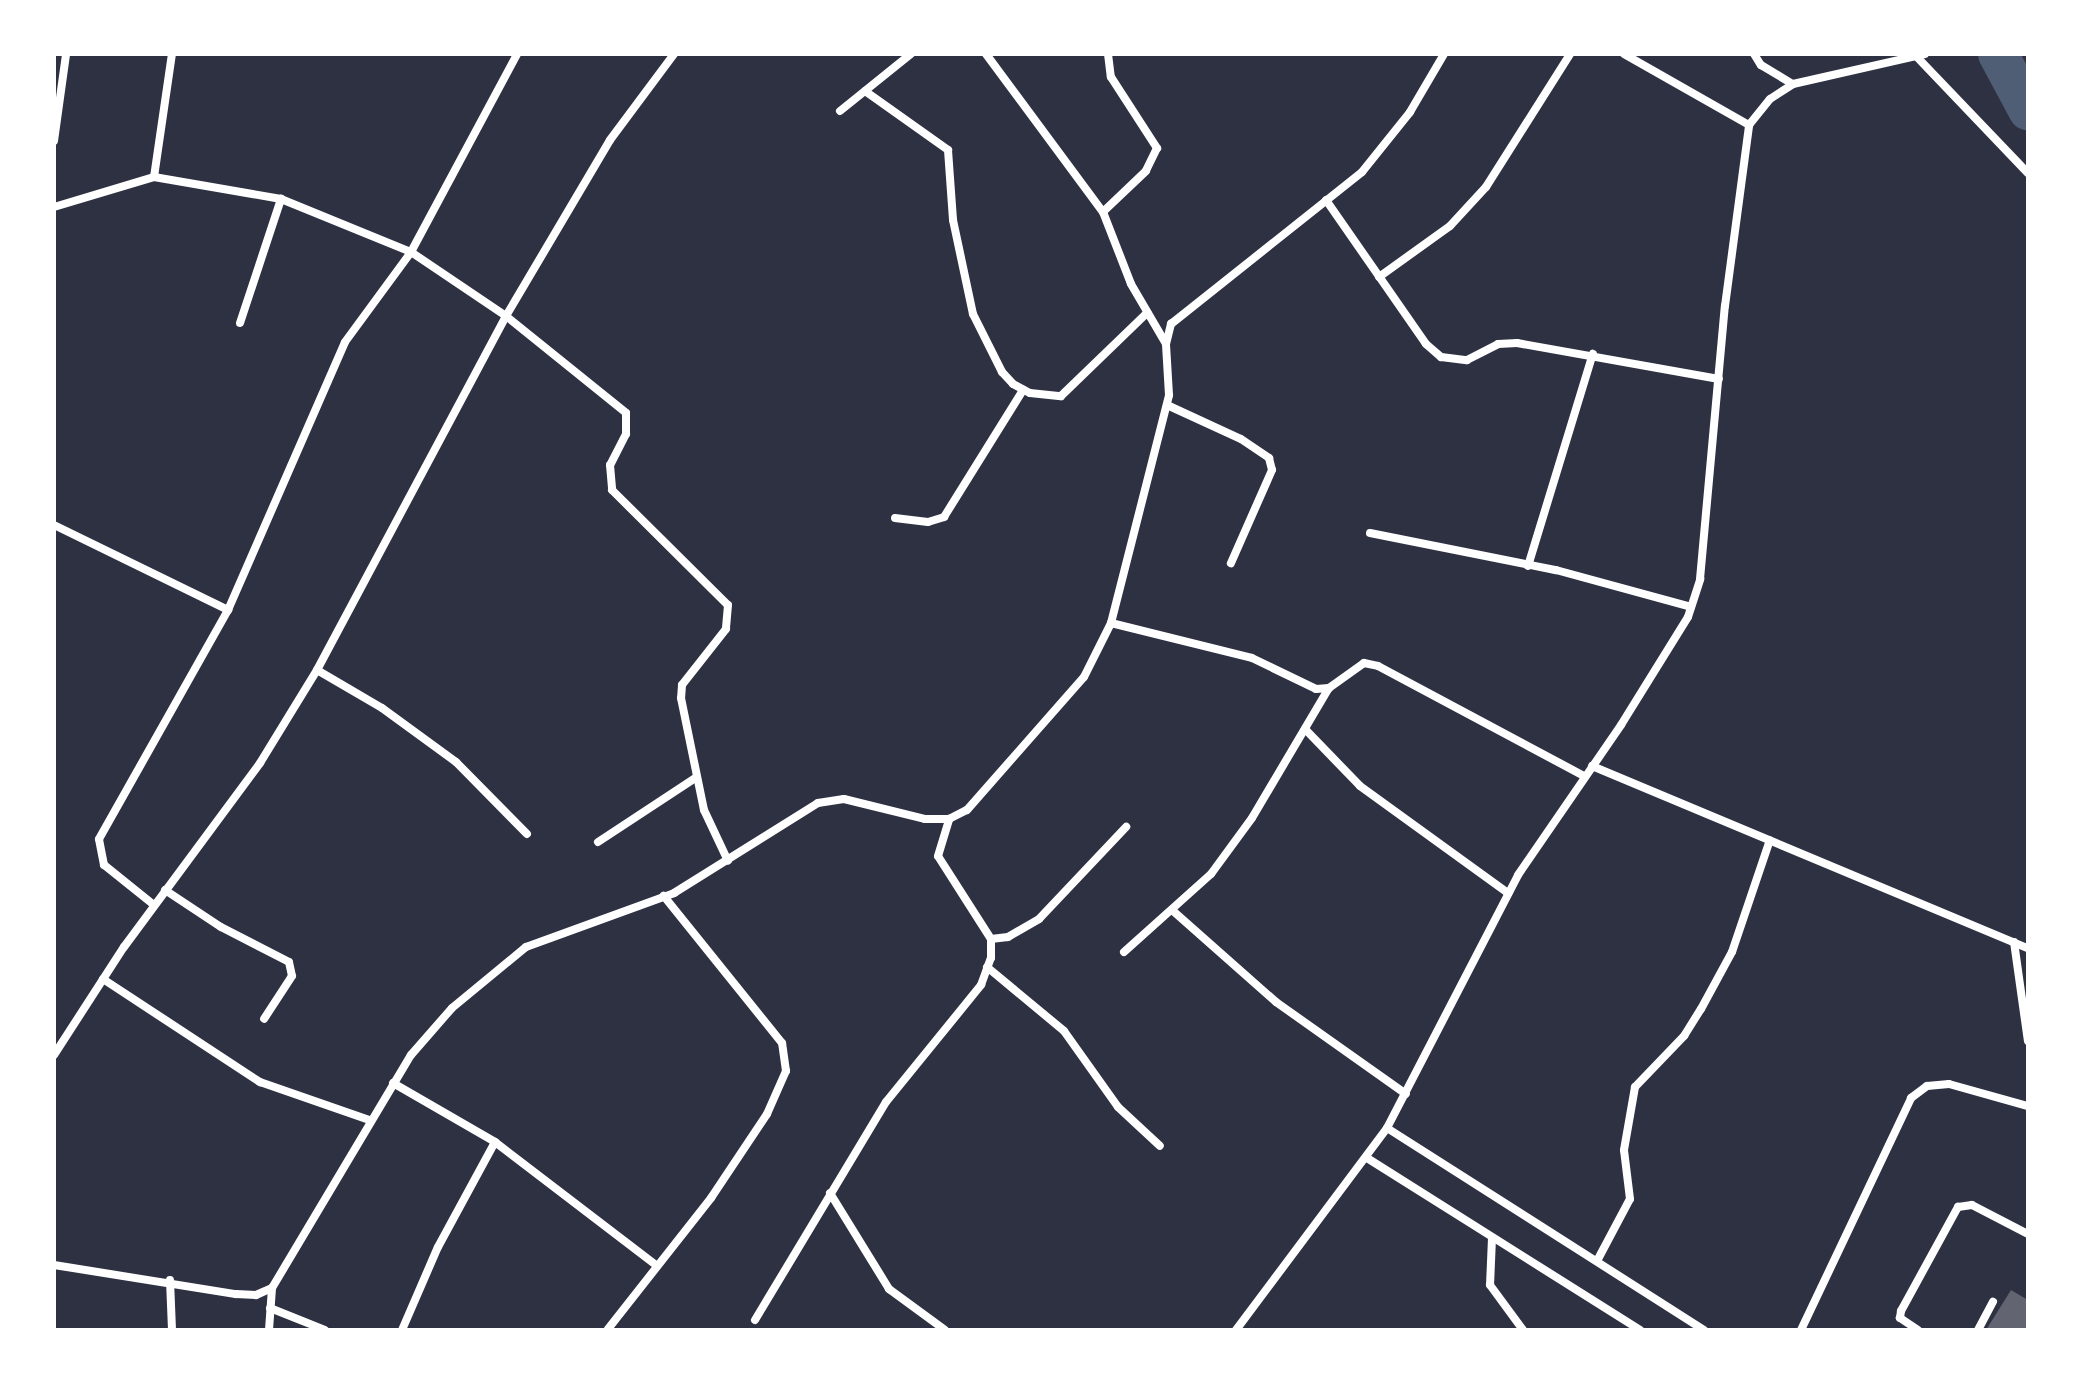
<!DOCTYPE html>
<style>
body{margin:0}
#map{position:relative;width:2082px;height:1384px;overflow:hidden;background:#2d3142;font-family:"Times New Roman",serif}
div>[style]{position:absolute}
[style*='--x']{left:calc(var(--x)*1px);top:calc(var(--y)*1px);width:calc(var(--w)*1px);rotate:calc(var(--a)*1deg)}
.river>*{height:40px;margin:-20px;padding:0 20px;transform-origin:20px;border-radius:20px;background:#4f5d75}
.building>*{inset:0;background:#626471}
.minor>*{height:8px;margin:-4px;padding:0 4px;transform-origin:4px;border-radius:4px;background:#fff}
span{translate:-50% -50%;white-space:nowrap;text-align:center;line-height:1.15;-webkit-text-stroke:6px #fff;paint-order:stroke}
.frame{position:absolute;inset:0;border:56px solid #fff;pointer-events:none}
</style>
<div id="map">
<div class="river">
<i style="--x:1998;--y:54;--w:64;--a:61.8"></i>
</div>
<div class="building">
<i style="clip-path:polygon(2011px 1290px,2028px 1300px,2028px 1330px,1986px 1330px)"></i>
</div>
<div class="minor">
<i style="--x:986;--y:54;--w:197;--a:53.5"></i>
<i style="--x:1108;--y:54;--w:23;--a:83"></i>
<i style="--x:1111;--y:77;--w:85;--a:57.1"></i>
<i style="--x:1157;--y:148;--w:25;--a:116"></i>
<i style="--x:1146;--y:171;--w:59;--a:136.4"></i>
<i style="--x:1103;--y:212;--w:77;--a:68.7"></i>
<i style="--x:1131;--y:284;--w:69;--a:59.7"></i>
<i style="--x:1624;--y:54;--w:144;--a:29.6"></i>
<i style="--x:1754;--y:54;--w:13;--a:58"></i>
<i style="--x:1761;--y:65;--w:37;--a:31"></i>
<i style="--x:1916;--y:56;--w:162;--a:46.3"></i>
<i style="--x:865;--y:91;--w:102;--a:35.4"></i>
<i style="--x:948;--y:150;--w:70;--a:85.9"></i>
<i style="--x:953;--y:220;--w:96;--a:78"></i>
<i style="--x:973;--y:314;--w:65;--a:63.4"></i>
<i style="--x:1002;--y:372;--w:16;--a:47"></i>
<i style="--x:1013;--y:384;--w:19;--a:28"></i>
<i style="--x:1030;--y:393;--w:31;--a:6"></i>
<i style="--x:1061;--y:396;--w:120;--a:-44"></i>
<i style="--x:840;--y:111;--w:91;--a:-38.8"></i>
<i style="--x:54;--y:141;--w:88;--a:-82.1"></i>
<i style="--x:154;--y:177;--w:124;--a:-81.7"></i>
<i style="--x:1326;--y:200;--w:175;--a:55.2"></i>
<i style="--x:1426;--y:344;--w:20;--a:41"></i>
<i style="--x:1441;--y:357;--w:26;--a:7"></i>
<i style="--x:1467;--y:360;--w:35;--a:-27"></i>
<i style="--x:1498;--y:344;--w:19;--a:-3"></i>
<i style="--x:1517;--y:343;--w:205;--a:10.1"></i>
<i style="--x:54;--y:207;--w:104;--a:-16.7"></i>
<i style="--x:154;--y:177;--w:129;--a:9.8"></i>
<i style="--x:281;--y:199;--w:140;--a:22.2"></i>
<i style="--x:411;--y:252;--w:115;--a:34"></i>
<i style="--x:506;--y:316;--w:154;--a:38.9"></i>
<i style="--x:626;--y:413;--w:21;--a:90"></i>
<i style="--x:626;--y:434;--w:35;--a:117"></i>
<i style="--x:610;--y:465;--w:25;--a:85"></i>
<i style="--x:612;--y:490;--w:163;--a:44.8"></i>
<i style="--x:728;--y:605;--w:24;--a:95"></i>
<i style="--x:726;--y:629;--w:71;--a:128.2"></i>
<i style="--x:682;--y:685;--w:13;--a:94"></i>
<i style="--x:681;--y:698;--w:114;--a:78.4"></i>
<i style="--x:704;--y:810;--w:56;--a:64.8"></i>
<i style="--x:1379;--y:277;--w:87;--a:-35.7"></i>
<i style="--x:1450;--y:226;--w:53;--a:-47.3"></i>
<i style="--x:1486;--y:187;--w:157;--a:-57.7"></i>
<i style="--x:240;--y:323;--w:131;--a:-71.7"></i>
<i style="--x:1167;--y:405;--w:81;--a:24.7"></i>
<i style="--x:1241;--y:439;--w:34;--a:34"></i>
<i style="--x:1269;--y:458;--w:12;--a:76"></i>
<i style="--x:1272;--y:470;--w:102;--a:113.8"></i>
<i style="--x:895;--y:518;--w:33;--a:7"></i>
<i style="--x:928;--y:522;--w:17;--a:-17"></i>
<i style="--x:944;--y:517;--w:150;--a:-58.1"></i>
<i style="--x:54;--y:525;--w:194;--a:26"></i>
<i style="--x:1370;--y:533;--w:190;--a:11.3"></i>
<i style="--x:1556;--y:570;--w:140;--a:15.3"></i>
<i style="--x:1528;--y:566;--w:222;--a:-73"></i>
<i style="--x:1111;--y:623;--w:145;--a:13.9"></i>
<i style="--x:1252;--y:658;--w:71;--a:25.8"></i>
<i style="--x:1316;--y:689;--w:13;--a:-4"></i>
<i style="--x:1329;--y:688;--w:43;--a:-35.5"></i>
<i style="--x:1364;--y:663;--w:14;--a:12"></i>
<i style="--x:1378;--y:666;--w:234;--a:28.1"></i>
<i style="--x:317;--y:670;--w:75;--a:30.3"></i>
<i style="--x:382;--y:708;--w:92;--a:36.1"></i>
<i style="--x:456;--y:762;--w:101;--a:45.4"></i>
<i style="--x:1305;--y:729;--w:79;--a:46"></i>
<i style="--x:1360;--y:786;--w:183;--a:35.9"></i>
<i style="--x:1592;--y:766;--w:472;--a:22.7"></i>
<i style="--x:598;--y:842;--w:118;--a:-33.3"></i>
<i style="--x:165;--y:890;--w:67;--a:33.5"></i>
<i style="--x:221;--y:927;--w:76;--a:27.2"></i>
<i style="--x:289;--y:962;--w:14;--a:78"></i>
<i style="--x:292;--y:976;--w:51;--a:123.1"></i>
<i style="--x:154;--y:905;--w:64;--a:-141.3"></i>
<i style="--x:104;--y:865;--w:26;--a:-101"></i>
<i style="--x:99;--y:839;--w:263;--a:-60.6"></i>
<i style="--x:228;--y:610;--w:292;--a:-66.4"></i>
<i style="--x:345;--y:342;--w:112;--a:-53.7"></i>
<i style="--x:411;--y:252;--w:225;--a:-61.8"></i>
<i style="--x:1172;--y:910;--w:139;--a:41.5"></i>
<i style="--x:1276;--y:1002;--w:159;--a:35.3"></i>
<i style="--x:991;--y:939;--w:17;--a:-7"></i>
<i style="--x:1008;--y:937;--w:36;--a:-30"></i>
<i style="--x:1039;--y:919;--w:127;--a:-46.6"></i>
<i style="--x:2014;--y:942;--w:100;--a:82"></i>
<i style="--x:1124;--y:952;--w:117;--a:-41.9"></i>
<i style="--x:1211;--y:874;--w:69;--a:-53.8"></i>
<i style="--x:1252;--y:818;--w:151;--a:-59.4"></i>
<i style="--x:987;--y:967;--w:100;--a:39.7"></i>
<i style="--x:1064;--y:1031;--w:93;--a:54.6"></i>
<i style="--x:1118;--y:1107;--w:57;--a:42.9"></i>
<i style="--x:103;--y:979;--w:188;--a:33.3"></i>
<i style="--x:260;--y:1082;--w:115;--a:19.2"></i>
<i style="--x:54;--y:1055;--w:129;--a:-57.1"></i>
<i style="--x:124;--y:947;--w:229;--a:-53.5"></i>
<i style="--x:260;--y:763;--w:109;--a:-58.5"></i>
<i style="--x:317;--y:670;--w:401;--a:-61.9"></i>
<i style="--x:506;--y:316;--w:204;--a:-59.4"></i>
<i style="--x:610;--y:140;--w:107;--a:-53.3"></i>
<i style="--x:393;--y:1083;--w:118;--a:30"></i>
<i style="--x:495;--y:1142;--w:204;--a:37.4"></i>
<i style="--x:1387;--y:1128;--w:376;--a:32.5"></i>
<i style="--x:1367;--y:1158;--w:323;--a:32.2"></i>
<i style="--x:830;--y:1193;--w:113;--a:58.4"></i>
<i style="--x:889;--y:1289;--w:69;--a:36.2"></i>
<i style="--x:1492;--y:1238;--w:47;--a:92.4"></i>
<i style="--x:1490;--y:1285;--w:56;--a:53.7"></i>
<i style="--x:1597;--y:1261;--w:70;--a:-62"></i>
<i style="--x:1630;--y:1199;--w:49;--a:-97"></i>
<i style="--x:1624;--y:1150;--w:64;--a:-80.1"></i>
<i style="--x:1635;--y:1087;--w:71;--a:-46.1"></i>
<i style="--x:1684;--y:1036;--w:32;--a:-58"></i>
<i style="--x:1701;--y:1009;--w:65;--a:-61.5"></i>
<i style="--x:1732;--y:952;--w:118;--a:-71.3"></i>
<i style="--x:54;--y:1265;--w:184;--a:9.1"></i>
<i style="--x:236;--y:1294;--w:20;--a:3"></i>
<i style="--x:256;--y:1295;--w:17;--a:-24"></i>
<i style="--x:272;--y:1288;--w:271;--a:-59.2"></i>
<i style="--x:411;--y:1055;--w:62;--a:-48.9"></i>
<i style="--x:452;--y:1008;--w:96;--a:-39.5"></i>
<i style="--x:526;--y:947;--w:158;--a:-20"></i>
<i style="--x:674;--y:893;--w:170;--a:-32"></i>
<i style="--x:818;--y:803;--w:26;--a:-9"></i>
<i style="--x:844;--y:799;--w:83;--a:13.9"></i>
<i style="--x:925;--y:819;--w:24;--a:0"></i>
<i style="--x:949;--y:819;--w:20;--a:-27"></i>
<i style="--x:967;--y:810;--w:177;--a:-48.7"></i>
<i style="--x:1084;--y:677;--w:60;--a:-63.4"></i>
<i style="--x:1111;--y:623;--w:235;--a:-75.7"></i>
<i style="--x:1169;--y:395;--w:51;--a:-93.4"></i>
<i style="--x:1166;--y:344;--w:21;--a:-76"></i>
<i style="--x:1171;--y:324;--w:244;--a:-38.5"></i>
<i style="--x:1362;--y:172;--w:77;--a:-51.3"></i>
<i style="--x:1410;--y:112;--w:67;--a:-59.6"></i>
<i style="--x:170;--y:1280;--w:50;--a:87.7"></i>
<i style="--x:270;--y:1308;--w:59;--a:21.8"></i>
<i style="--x:755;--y:1320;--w:254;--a:-59"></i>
<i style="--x:886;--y:1102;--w:151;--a:-50.9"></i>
<i style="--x:981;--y:985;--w:29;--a:-70"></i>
<i style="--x:991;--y:958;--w:19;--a:-90"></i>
<i style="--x:991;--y:939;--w:98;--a:-122.6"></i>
<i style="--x:938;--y:856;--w:39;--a:-73"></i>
<i style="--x:608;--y:1329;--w:167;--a:-51.8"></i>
<i style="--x:711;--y:1198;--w:101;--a:-56.3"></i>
<i style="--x:767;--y:1114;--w:47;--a:-66.2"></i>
<i style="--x:786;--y:1071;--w:28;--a:-98"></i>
<i style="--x:782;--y:1043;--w:189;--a:-128.8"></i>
<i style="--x:269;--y:1330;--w:42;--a:-85.9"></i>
<i style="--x:402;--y:1330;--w:90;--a:-66.6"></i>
<i style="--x:438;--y:1247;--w:119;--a:-61.5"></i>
<i style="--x:1236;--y:1330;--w:252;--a:-53.2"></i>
<i style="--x:1387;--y:1128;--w:285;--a:-62.6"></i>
<i style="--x:1518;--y:875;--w:182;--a:-55.5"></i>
<i style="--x:1621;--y:725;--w:127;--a:-58.2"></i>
<i style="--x:1688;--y:617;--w:40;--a:-72"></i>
<i style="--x:1700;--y:579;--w:274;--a:-84.8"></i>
<i style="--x:1725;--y:306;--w:183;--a:-82.4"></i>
<i style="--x:1749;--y:125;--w:33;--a:-51"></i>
<i style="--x:1770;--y:99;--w:27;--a:-33"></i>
<i style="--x:1793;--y:84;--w:135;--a:-12.8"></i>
<i style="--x:1801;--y:1330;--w:257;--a:-64.6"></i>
<i style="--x:1911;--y:1098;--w:20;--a:-37"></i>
<i style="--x:1927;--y:1086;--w:22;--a:-5"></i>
<i style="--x:1949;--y:1084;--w:82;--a:15.6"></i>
<i style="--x:1918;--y:1330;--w:22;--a:-146"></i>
<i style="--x:1900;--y:1318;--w:7;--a:-82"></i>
<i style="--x:1901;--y:1311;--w:119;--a:-61.3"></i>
<i style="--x:1958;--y:1207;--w:14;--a:-8"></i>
<i style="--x:1972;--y:1205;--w:63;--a:27.4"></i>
<i style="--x:1978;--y:1330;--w:32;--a:-62"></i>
</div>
<div class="frame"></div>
</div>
